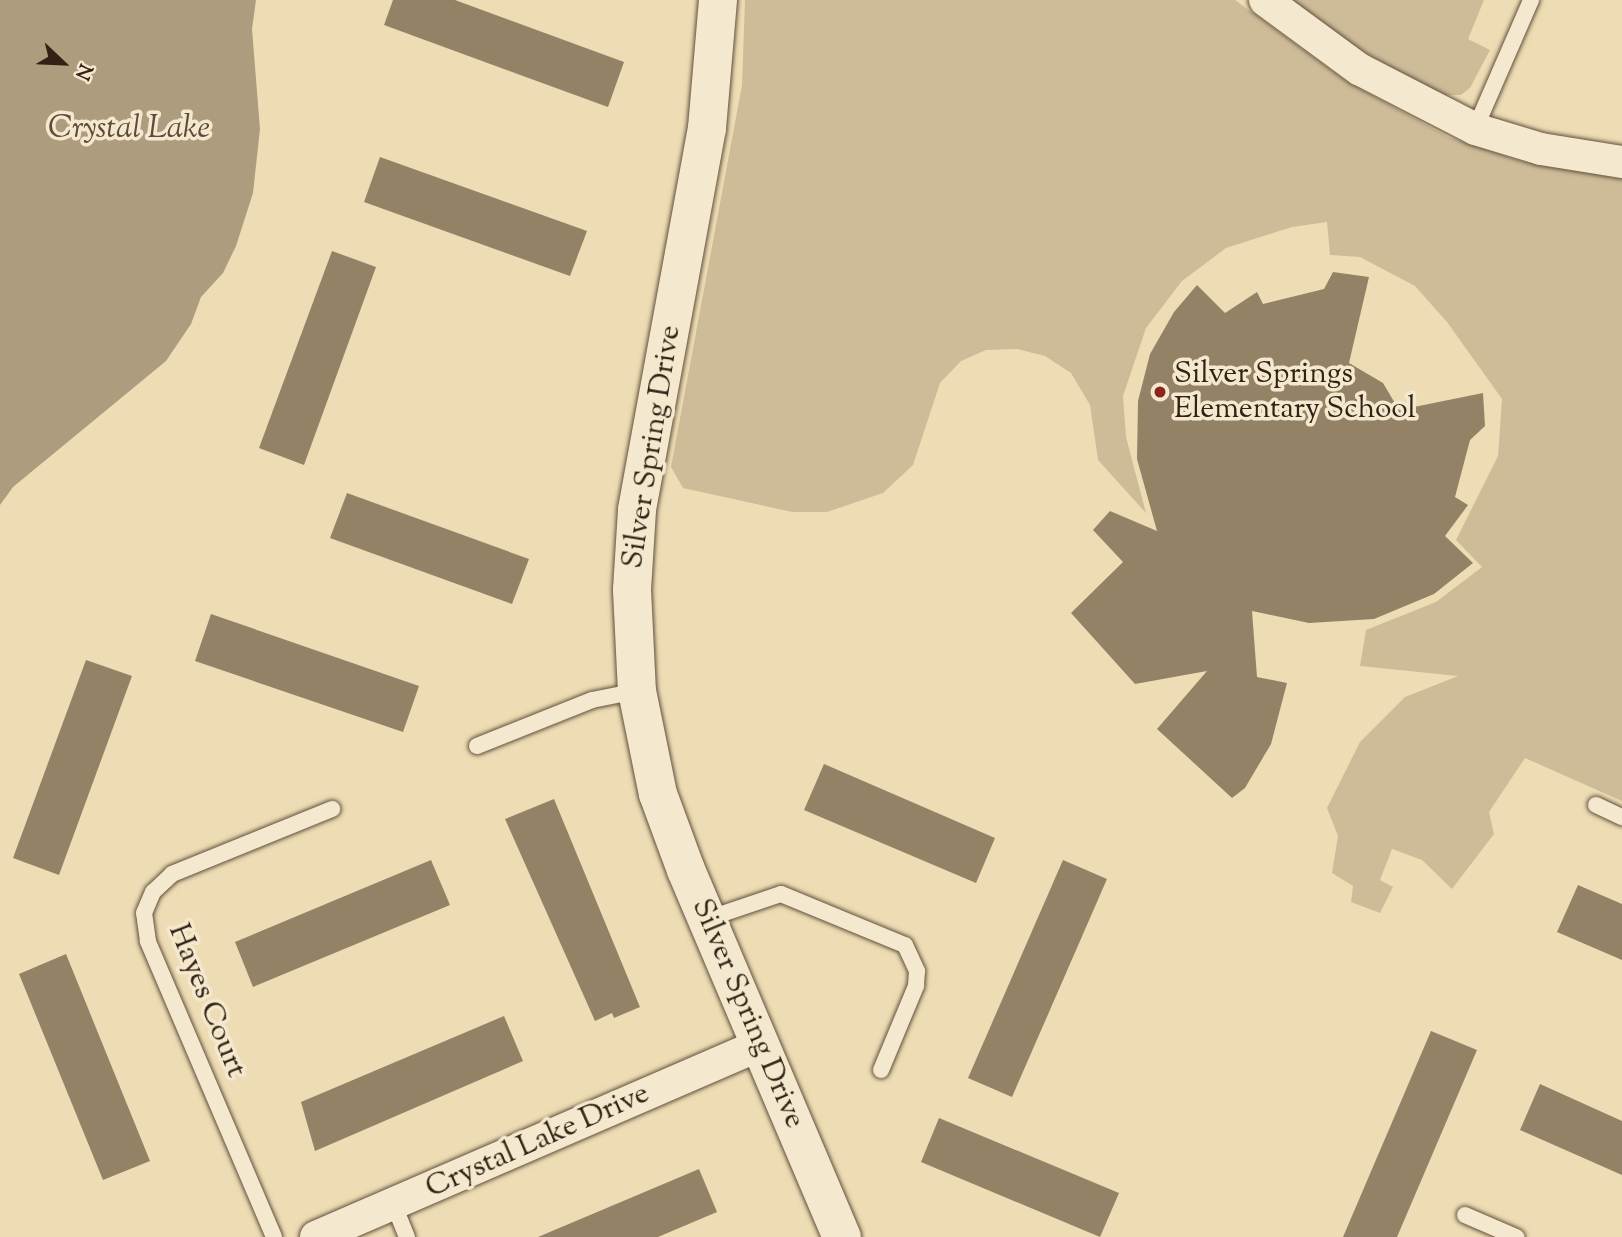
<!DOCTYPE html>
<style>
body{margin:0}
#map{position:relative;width:1622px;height:1237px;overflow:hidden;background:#eedcb4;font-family:"Sorts Mill Goudy",serif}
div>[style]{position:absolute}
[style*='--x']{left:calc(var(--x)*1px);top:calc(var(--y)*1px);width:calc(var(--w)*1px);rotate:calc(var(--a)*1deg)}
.green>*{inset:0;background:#cebc99}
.water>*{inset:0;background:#ae9c7e}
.building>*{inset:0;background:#948267}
.roads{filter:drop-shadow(0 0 2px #61503c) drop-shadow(0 0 2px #61503c)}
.lane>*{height:16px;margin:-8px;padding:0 8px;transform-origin:8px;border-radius:8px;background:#f4e8ce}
.street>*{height:32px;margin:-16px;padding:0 16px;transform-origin:16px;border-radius:16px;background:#f4e8ce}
.secondary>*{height:38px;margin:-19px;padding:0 19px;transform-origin:19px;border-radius:19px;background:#f4e8ce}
.dots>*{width:19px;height:19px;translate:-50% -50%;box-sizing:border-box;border:4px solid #f4e8ce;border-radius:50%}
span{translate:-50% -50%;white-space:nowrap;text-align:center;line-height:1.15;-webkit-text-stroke:7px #f4e8ce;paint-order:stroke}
.poi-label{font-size:30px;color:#322114}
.left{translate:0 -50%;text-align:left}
.street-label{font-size:30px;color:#322114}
.water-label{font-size:32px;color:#5d4c39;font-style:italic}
.north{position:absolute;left:28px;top:28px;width:70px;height:70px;-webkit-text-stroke:5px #f4e8ce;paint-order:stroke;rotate:113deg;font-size:19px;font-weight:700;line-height:28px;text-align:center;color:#322114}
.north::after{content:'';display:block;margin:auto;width:24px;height:32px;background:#322114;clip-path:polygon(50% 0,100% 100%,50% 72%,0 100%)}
</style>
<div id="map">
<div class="green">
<i style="clip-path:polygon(745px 0,1235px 0,1346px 81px,1448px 137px,1520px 161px,1622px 179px,1622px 801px,1525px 758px,1489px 812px,1494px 834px,1452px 889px,1422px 860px,1392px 849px,1380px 880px,1393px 887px,1380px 913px,1351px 902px,1353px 886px,1332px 873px,1338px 836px,1327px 808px,1360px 742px,1405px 697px,1458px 676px,1360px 666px,1366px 630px,1436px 602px,1482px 567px,1456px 540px,1498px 456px,1502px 399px,1447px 322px,1415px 286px,1360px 257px,1330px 255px,1327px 222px,1292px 227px,1226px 248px,1182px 281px,1146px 328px,1123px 396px,1126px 437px,1146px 513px,1098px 460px,1090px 405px,1071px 373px,1045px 356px,1017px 349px,986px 350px,961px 361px,940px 383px,913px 465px,883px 493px,827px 512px,792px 512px,683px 488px,671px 467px,742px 85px)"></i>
<i style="clip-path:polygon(1293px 0,1484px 0,1468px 39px,1490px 50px,1470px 88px,1461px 95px,1440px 95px,1348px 43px)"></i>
</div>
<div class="water">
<i style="clip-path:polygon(0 0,256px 0,252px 29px,260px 129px,253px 193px,236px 246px,223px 273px,201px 297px,191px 324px,166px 361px,13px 487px,0 505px)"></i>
</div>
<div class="building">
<i style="clip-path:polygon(393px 0,455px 0,624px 62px,608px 107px,384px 25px)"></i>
<i style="clip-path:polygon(380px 157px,587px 231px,570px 276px,364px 202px)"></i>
<i style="clip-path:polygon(332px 251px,376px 267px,304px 465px,259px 448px)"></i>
<i style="clip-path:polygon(1333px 272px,1369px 277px,1349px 363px,1383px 383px,1399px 410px,1483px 393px,1485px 426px,1470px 440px,1455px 497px,1468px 505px,1445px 536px,1473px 563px,1434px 594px,1374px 619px,1309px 623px,1252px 611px,1257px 677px,1287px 683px,1271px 744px,1245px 788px,1232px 798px,1157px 729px,1207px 671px,1135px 684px,1071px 613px,1123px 562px,1093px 530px,1110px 511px,1157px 531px,1137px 459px,1138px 401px,1150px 354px,1174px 312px,1197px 285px,1225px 313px,1257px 292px,1263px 304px,1324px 289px)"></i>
<i style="clip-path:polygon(347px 493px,529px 559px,512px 604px,330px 538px)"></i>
<i style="clip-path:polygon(211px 614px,419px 686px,403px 732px,195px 661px)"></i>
<i style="clip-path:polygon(86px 660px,132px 676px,59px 875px,13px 858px)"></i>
<i style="clip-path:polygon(824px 764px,995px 838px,976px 883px,804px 810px)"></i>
<i style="clip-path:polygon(554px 799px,640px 1007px,614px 1018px,612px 1013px,595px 1021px,505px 819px)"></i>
<i style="clip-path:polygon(431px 860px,450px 905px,253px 987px,235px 942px)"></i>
<i style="clip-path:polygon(1063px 860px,1107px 879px,1012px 1097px,968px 1078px)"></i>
<i style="clip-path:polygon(1578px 885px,1622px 904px,1622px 960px,1557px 932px)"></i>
<i style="clip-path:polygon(66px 954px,150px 1161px,103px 1180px,19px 974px)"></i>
<i style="clip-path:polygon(504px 1016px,523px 1061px,315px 1151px,301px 1102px)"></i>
<i style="clip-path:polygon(1431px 1031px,1477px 1050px,1397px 1237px,1343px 1237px)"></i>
<i style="clip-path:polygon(1540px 1084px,1622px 1121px,1622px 1175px,1520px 1130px)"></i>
<i style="clip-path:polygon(939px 1118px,1119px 1193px,1100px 1237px,921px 1162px)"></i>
<i style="clip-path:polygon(699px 1169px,717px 1212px,658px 1237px,538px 1237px)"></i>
</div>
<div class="roads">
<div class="lane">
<i style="--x:1475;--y:129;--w:141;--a:-66.5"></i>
<i style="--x:477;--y:746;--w:124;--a:-21.8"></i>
<i style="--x:592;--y:700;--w:46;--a:-11.3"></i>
<i style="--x:1596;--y:805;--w:29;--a:25"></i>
<i style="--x:707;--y:919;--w:78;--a:-18.7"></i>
<i style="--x:781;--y:894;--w:134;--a:22.4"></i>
<i style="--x:905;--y:945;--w:29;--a:65"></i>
<i style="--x:917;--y:971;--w:15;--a:94"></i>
<i style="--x:916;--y:986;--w:91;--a:112.6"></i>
<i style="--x:394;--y:1205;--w:35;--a:68"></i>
<i style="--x:1465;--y:1215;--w:56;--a:23.3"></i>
<i style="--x:274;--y:1237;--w:322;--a:-113.1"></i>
<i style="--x:148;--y:941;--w:28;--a:-98"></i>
<i style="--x:144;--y:913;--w:23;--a:-67"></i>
<i style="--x:153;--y:892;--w:26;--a:-43"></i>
<i style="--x:172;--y:874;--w:173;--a:-22.1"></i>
</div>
<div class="street">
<i style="--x:1265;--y:0;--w:117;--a:36.3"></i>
<i style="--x:1359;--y:69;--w:131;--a:27.3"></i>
<i style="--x:1475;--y:129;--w:69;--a:16.9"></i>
<i style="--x:1541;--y:149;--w:82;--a:9.1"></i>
<i style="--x:316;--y:1237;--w:484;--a:-23.4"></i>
</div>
<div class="secondary">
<i style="--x:718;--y:0;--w:128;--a:94.9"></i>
<i style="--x:707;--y:128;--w:388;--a:100.4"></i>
<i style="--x:637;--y:510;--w:80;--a:93.6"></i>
<i style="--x:632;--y:590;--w:101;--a:87.2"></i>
<i style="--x:637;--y:691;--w:105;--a:78.5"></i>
<i style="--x:658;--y:794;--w:81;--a:69.8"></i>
<i style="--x:686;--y:870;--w:399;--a:67"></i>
</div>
</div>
<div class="dots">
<i style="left:1160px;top:392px;background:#8f2418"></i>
</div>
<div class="poi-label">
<span class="left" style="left:1174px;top:392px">Silver Springs<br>Elementary School</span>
</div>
<div class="street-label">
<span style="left:653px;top:447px;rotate:-81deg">Silver Spring Drive</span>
<span style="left:206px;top:1001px;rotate:68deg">Hayes Court</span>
<span style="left:747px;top:1014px;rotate:67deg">Silver Spring Drive</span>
<span style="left:538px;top:1142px;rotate:-24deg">Crystal Lake Drive</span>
</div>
<div class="water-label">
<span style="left:129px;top:129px">Crystal Lake</span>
</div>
<div class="north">N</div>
</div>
